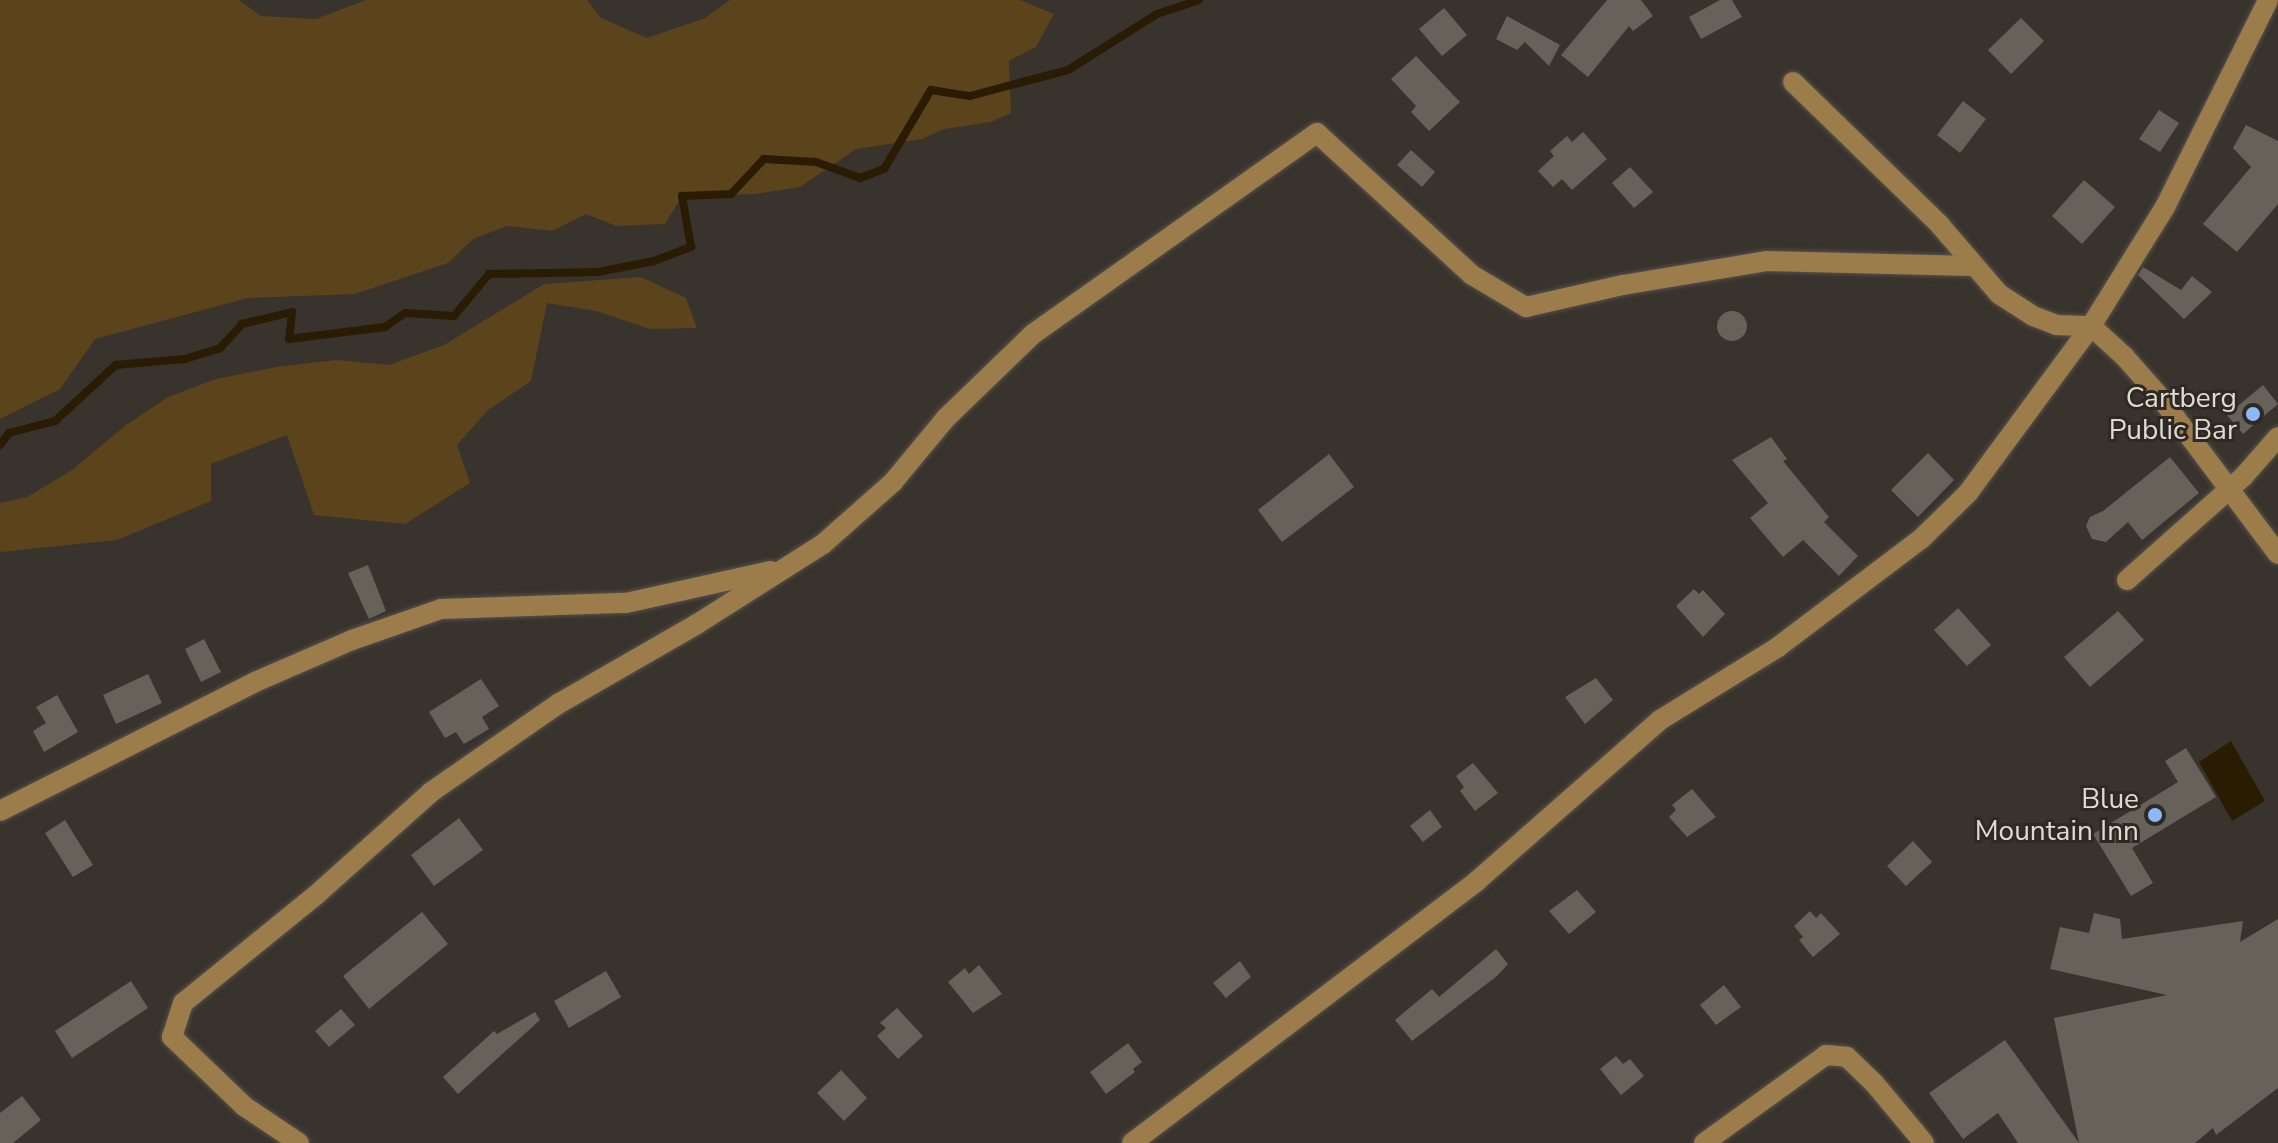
<!DOCTYPE html>
<style>
body{margin:0}
#map{position:relative;width:2278px;height:1143px;overflow:hidden;background:#38332c;font-family:"Nunito Sans",sans-serif}
div>[style]{position:absolute}
[style*='--x']{left:calc(var(--x)*1px);top:calc(var(--y)*1px);width:calc(var(--w)*1px);rotate:calc(var(--a)*1deg)}
.green>*{inset:0;background:#5b431b}
.water>*{inset:0;background:#2a1c03}
.stream>*{height:8px;margin:-4px;padding:0 4px;transform-origin:4px;border-radius:4px;background:#2a1c03}
.building>*{inset:0;background:#676259}
.round{border-radius:50%}
.roads{filter:drop-shadow(0 0 2px #56514b) drop-shadow(0 0 2px #56514b)}
.minor>*{height:20px;margin:-10px;padding:0 10px;transform-origin:10px;border-radius:10px;background:#9b7c4a}
.dots>*{width:22px;height:22px;translate:-50% -50%;box-sizing:border-box;border:4px solid #2e2922;border-radius:50%}
span{translate:-50% -50%;white-space:nowrap;text-align:center;line-height:1.15;-webkit-text-stroke:6px #2e2922;paint-order:stroke}
.poi-label{font-size:28px;color:#dedbd6}
.right{translate:-100% -50%;text-align:right}
</style>
<div id="map">
<div class="green">
<i style="clip-path:polygon(0 0,239px 0,261px 16px,316px 19px,366px 0,587px 0,601px 18px,647px 38px,705px 18px,730px 0,1020px 0,1054px 14px,1036px 47px,1009px 61px,1011px 113px,991px 122px,944px 129px,922px 139px,856px 149px,800px 187px,755px 194px,682px 196px,665px 224px,616px 226px,586px 214px,552px 231px,507px 226px,473px 239px,448px 263px,355px 294px,248px 298px,95px 339px,60px 389px,0 419px)"></i>
<i style="clip-path:polygon(641px 277px,686px 298px,697px 328px,650px 329px,596px 311px,547px 303px,531px 381px,488px 410px,457px 445px,470px 483px,405px 524px,314px 515px,287px 435px,211px 464px,211px 501px,117px 540px,0 552px,0 503px,27px 497px,72px 470px,126px 425px,168px 397px,216px 379px,276px 367px,336px 360px,389px 365px,444px 345px,544px 284px)"></i>
</div>
<div class="water">
<i style="clip-path:polygon(2231px 741px,2265px 801px,2232px 821px,2199px 762px)"></i>
</div>
<div class="stream">
<i style="--x:0;--y:445;--w:15;--a:-53"></i>
<i style="--x:9;--y:433;--w:48;--a:-14.6"></i>
<i style="--x:55;--y:421;--w:83;--a:-42.6"></i>
<i style="--x:116;--y:365;--w:69;--a:-5"></i>
<i style="--x:185;--y:359;--w:37;--a:-17"></i>
<i style="--x:220;--y:348;--w:33;--a:-47"></i>
<i style="--x:242;--y:324;--w:51;--a:-13.5"></i>
<i style="--x:292;--y:312;--w:27;--a:96"></i>
<i style="--x:289;--y:339;--w:97;--a:-7.1"></i>
<i style="--x:385;--y:327;--w:24;--a:-35"></i>
<i style="--x:405;--y:313;--w:49;--a:3.5"></i>
<i style="--x:454;--y:316;--w:55;--a:-50.2"></i>
<i style="--x:489;--y:274;--w:109;--a:-1.1"></i>
<i style="--x:598;--y:272;--w:57;--a:-11.1"></i>
<i style="--x:654;--y:261;--w:40;--a:-21"></i>
<i style="--x:691;--y:247;--w:52;--a:-100"></i>
<i style="--x:682;--y:196;--w:49;--a:-2.3"></i>
<i style="--x:731;--y:194;--w:48;--a:-46.7"></i>
<i style="--x:764;--y:159;--w:52;--a:3.3"></i>
<i style="--x:816;--y:162;--w:47;--a:20"></i>
<i style="--x:860;--y:178;--w:26;--a:-21"></i>
<i style="--x:884;--y:169;--w:92;--a:-59.3"></i>
<i style="--x:931;--y:90;--w:39;--a:9"></i>
<i style="--x:970;--y:96;--w:101;--a:-14.9"></i>
<i style="--x:1068;--y:70;--w:105;--a:-32.2"></i>
<i style="--x:1157;--y:14;--w:44;--a:-18.4"></i>
</div>
<div class="building">
<i style="clip-path:polygon(1607px 0,1641px 0,1653px 16px,1633px 31px,1629px 26px,1588px 77px,1561px 55px)"></i>
<i style="clip-path:polygon(1720px 0,1732px 0,1742px 17px,1701px 39px,1689px 17px)"></i>
<i style="clip-path:polygon(1444px 8px,1467px 35px,1442px 56px,1419px 29px)"></i>
<i style="clip-path:polygon(1507px 16px,1560px 45px,1549px 66px,1525px 42px,1517px 50px,1496px 39px)"></i>
<i style="clip-path:polygon(2021px 18px,2044px 41px,2011px 74px,1988px 50px)"></i>
<i style="clip-path:polygon(1416px 56px,1460px 102px,1429px 131px,1411px 112px,1416px 106px,1391px 79px)"></i>
<i style="clip-path:polygon(1963px 101px,1986px 119px,1960px 153px,1937px 135px)"></i>
<i style="clip-path:polygon(2159px 110px,2179px 123px,2160px 152px,2139px 139px)"></i>
<i style="clip-path:polygon(2246px 125px,2278px 141px,2278px 204px,2237px 252px,2203px 224px,2251px 167px,2233px 148px)"></i>
<i style="clip-path:polygon(1583px 132px,1607px 159px,1572px 190px,1562px 179px,1553px 187px,1538px 171px,1554px 156px,1550px 151px,1567px 136px,1572px 142px)"></i>
<i style="clip-path:polygon(1411px 150px,1435px 172px,1422px 187px,1397px 165px)"></i>
<i style="clip-path:polygon(1630px 167px,1653px 192px,1634px 208px,1612px 183px)"></i>
<i style="clip-path:polygon(2084px 180px,2115px 207px,2082px 244px,2052px 216px)"></i>
<i style="clip-path:polygon(2143px 267px,2181px 290px,2192px 276px,2212px 292px,2184px 319px,2138px 275px)"></i>
<i class="round" style="left:1717px;top:311px;width:30px;height:30px"></i>
<i style="clip-path:polygon(2263px 385px,2278px 404px,2243px 434px,2227px 415px)"></i>
<i style="clip-path:polygon(1771px 437px,1787px 459px,1783px 461px,1829px 517px,1824px 522px,1858px 556px,1839px 576px,1803px 540px,1783px 557px,1750px 518px,1768px 503px,1732px 460px)"></i>
<i style="clip-path:polygon(1928px 453px,1954px 480px,1918px 517px,1891px 490px)"></i>
<i style="clip-path:polygon(1329px 454px,1354px 487px,1282px 542px,1258px 510px)"></i>
<i style="clip-path:polygon(2170px 457px,2199px 493px,2142px 540px,2128px 522px,2106px 542px,2092px 539px,2086px 526px,2090px 517px,2103px 511px)"></i>
<i style="clip-path:polygon(368px 565px,386px 611px,369px 619px,348px 573px)"></i>
<i style="clip-path:polygon(1694px 589px,1699px 594px,1703px 590px,1725px 614px,1703px 637px,1676px 606px)"></i>
<i style="clip-path:polygon(1958px 608px,1991px 645px,1967px 666px,1934px 630px)"></i>
<i style="clip-path:polygon(2118px 611px,2144px 640px,2090px 687px,2064px 657px)"></i>
<i style="clip-path:polygon(204px 639px,221px 672px,201px 682px,185px 649px)"></i>
<i style="clip-path:polygon(148px 674px,162px 703px,116px 724px,103px 695px)"></i>
<i style="clip-path:polygon(1596px 678px,1613px 700px,1585px 724px,1565px 697px)"></i>
<i style="clip-path:polygon(481px 679px,499px 706px,482px 717px,489px 729px,464px 744px,456px 732px,445px 738px,429px 712px)"></i>
<i style="clip-path:polygon(57px 695px,78px 732px,44px 752px,33px 731px,46px 723px,36px 707px)"></i>
<i style="clip-path:polygon(2186px 748px,2216px 797px,2132px 848px,2153px 883px,2131px 896px,2093px 834px,2178px 782px,2165px 761px)"></i>
<i style="clip-path:polygon(1473px 763px,1498px 793px,1475px 811px,1460px 791px,1464px 787px,1456px 776px)"></i>
<i style="clip-path:polygon(1692px 789px,1716px 817px,1687px 837px,1669px 817px,1676px 810px,1672px 805px)"></i>
<i style="clip-path:polygon(1430px 810px,1442px 827px,1423px 842px,1410px 826px)"></i>
<i style="clip-path:polygon(459px 818px,483px 850px,434px 886px,411px 855px)"></i>
<i style="clip-path:polygon(65px 820px,93px 865px,73px 877px,45px 833px)"></i>
<i style="clip-path:polygon(1913px 841px,1932px 862px,1906px 886px,1887px 866px)"></i>
<i style="clip-path:polygon(1577px 890px,1596px 912px,1569px 934px,1549px 911px)"></i>
<i style="clip-path:polygon(1810px 911px,1816px 918px,1821px 913px,1840px 934px,1813px 957px,1799px 940px,1803px 937px,1794px 926px)"></i>
<i style="clip-path:polygon(422px 912px,448px 944px,369px 1009px,343px 976px)"></i>
<i style="clip-path:polygon(2094px 913px,2120px 919px,2122px 939px,2243px 921px,2240px 942px,2278px 919px,2278px 1088px,2216px 1135px,2213px 1128px,2195px 1143px,2079px 1143px,2054px 1018px,2167px 995px,2050px 969px,2060px 927px,2089px 933px)"></i>
<i style="clip-path:polygon(1496px 949px,1508px 964px,1497px 976px,1412px 1041px,1395px 1020px,1432px 989px,1439px 997px)"></i>
<i style="clip-path:polygon(1240px 961px,1251px 977px,1226px 998px,1213px 983px)"></i>
<i style="clip-path:polygon(979px 965px,1002px 994px,973px 1013px,948px 982px,965px 968px,969px 974px)"></i>
<i style="clip-path:polygon(606px 971px,621px 997px,569px 1028px,554px 1001px)"></i>
<i style="clip-path:polygon(131px 981px,148px 1008px,72px 1058px,55px 1031px)"></i>
<i style="clip-path:polygon(1724px 985px,1741px 1007px,1716px 1025px,1700px 1005px)"></i>
<i style="clip-path:polygon(897px 1008px,923px 1036px,898px 1059px,877px 1036px,886px 1028px,880px 1023px)"></i>
<i style="clip-path:polygon(341px 1009px,355px 1025px,329px 1047px,315px 1031px)"></i>
<i style="clip-path:polygon(535px 1012px,540px 1020px,458px 1094px,443px 1077px,494px 1031px,497px 1034px)"></i>
<i style="clip-path:polygon(2005px 1040px,2079px 1143px,2018px 1143px,1998px 1113px,1963px 1139px,1929px 1093px)"></i>
<i style="clip-path:polygon(1128px 1043px,1142px 1062px,1133px 1069px,1135px 1072px,1106px 1094px,1090px 1072px)"></i>
<i style="clip-path:polygon(1616px 1056px,1623px 1064px,1630px 1059px,1644px 1076px,1621px 1095px,1600px 1069px)"></i>
<i style="clip-path:polygon(841px 1070px,867px 1098px,844px 1121px,817px 1093px)"></i>
<i style="clip-path:polygon(22px 1096px,41px 1120px,13px 1143px,0 1143px,0 1113px)"></i>
</div>
<div class="roads">
<div class="minor">
<i style="--x:1793;--y:82;--w:204;--a:44.2"></i>
<i style="--x:1939;--y:224;--w:92;--a:49.4"></i>
<i style="--x:1999;--y:294;--w:40;--a:32.9"></i>
<i style="--x:2033;--y:316;--w:25;--a:21"></i>
<i style="--x:2056;--y:325;--w:35;--a:2"></i>
<i style="--x:2091;--y:326;--w:45;--a:42.3"></i>
<i style="--x:2124;--y:356;--w:55;--a:48.7"></i>
<i style="--x:2160;--y:397;--w:196;--a:53.1"></i>
<i style="--x:2127;--y:580;--w:155;--a:-41.6"></i>
<i style="--x:2243;--y:477;--w:53;--a:-48.8"></i>
<i style="--x:0;--y:811;--w:286;--a:-26.8"></i>
<i style="--x:255;--y:682;--w:106;--a:-23.4"></i>
<i style="--x:352;--y:640;--w:94;--a:-19.2"></i>
<i style="--x:441;--y:609;--w:185;--a:-1.9"></i>
<i style="--x:626;--y:603;--w:148;--a:-12.5"></i>
<i style="--x:299;--y:1143;--w:66;--a:-146.1"></i>
<i style="--x:244;--y:1106;--w:100;--a:-136.2"></i>
<i style="--x:172;--y:1037;--w:36;--a:-72"></i>
<i style="--x:183;--y:1003;--w:171;--a:-39.1"></i>
<i style="--x:316;--y:895;--w:154;--a:-41.8"></i>
<i style="--x:431;--y:792;--w:155;--a:-34.7"></i>
<i style="--x:558;--y:704;--w:160;--a:-29.9"></i>
<i style="--x:697;--y:624;--w:149;--a:-32.4"></i>
<i style="--x:823;--y:544;--w:94;--a:-41.5"></i>
<i style="--x:893;--y:482;--w:83;--a:-50.4"></i>
<i style="--x:946;--y:418;--w:121;--a:-44"></i>
<i style="--x:1033;--y:334;--w:348;--a:-35.3"></i>
<i style="--x:1317;--y:133;--w:210;--a:42.5"></i>
<i style="--x:1472;--y:275;--w:63;--a:30.7"></i>
<i style="--x:1526;--y:307;--w:99;--a:-12.8"></i>
<i style="--x:1623;--y:285;--w:145;--a:-9.5"></i>
<i style="--x:1766;--y:261;--w:206;--a:1.4"></i>
<i style="--x:1132;--y:1143;--w:433;--a:-37.2"></i>
<i style="--x:1477;--y:881;--w:244;--a:-41.3"></i>
<i style="--x:1660;--y:720;--w:139;--a:-31.7"></i>
<i style="--x:1778;--y:647;--w:179;--a:-37.1"></i>
<i style="--x:1921;--y:539;--w:66;--a:-44.4"></i>
<i style="--x:1968;--y:493;--w:207;--a:-53.6"></i>
<i style="--x:2091;--y:326;--w:140;--a:-58.1"></i>
<i style="--x:2165;--y:207;--w:231;--a:-63.5"></i>
<i style="--x:1704;--y:1143;--w:150;--a:-35.8"></i>
<i style="--x:1826;--y:1055;--w:21;--a:5"></i>
<i style="--x:1847;--y:1057;--w:37;--a:44"></i>
<i style="--x:1874;--y:1083;--w:78;--a:50.2"></i>
</div>
</div>
<div class="dots">
<i style="left:2253px;top:414px;background:#8cb9fc"></i>
<i style="left:2155px;top:815px;background:#8cb9fc"></i>
</div>
<div class="poi-label">
<span class="right" style="left:2237px;top:414px">Cartberg<br>Public Bar</span>
<span class="right" style="left:2139px;top:815px">Blue<br>Mountain Inn</span>
</div>
</div>
